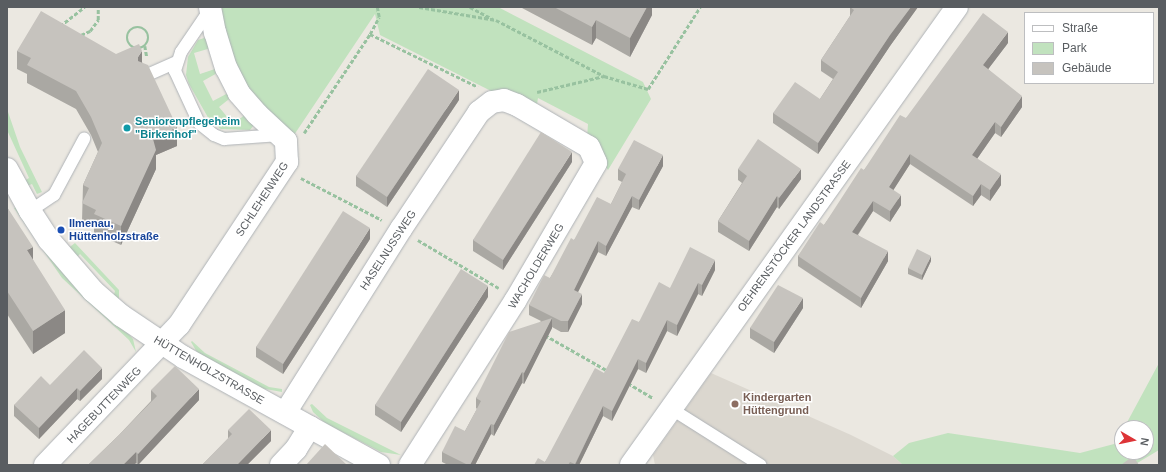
<!DOCTYPE html>
<meta charset="utf-8">
<style>
body{margin:0}
#map{position:relative;width:1166px;height:472px;overflow:hidden;background:#ebe8e1;font-family:Helvetica,sans-serif}
div>[style]{position:absolute}
[style*='--x']{left:calc(var(--x)*1px);top:calc(var(--y)*1px);width:calc(var(--w)*1px);rotate:calc(var(--a)*1deg)}
.education>*{inset:0;background:#dbd7cf}
.green>*{inset:0;background:#c1e2be}
.path>*{height:2.5px;margin-top:-1.25px;transform-origin:0;background:repeating-linear-gradient(90deg,#98c2a0 0 4px,transparent 0 6px)}
.path>.ring{margin:-1.25px;padding:0;box-sizing:content-box;background:none;border:2.5px solid #98c2a0;border-radius:50%}
.roads{filter:drop-shadow(0 0 1px #aeb2b6) drop-shadow(0 0 1px #aeb2b6)}
.lane>*{height:12px;margin:-6px;padding:0 6px;transform-origin:6px;border-radius:6px;background:#fff}
.street>*{height:22px;margin:-11px;padding:0 11px;transform-origin:11px;border-radius:11px;background:#fff}
.wall>*{inset:0;background:#aaa8a3}
.shaded-wall>*{inset:0;background:#8b8885}
.building>*{inset:0;background:#c6c3be}
.dots>*{width:11px;height:11px;translate:-50% -50%;box-sizing:border-box;border:2px solid #fff;border-radius:50%}
span{translate:-50% -50%;white-space:nowrap;text-align:center;line-height:1.15;-webkit-text-stroke:3px #fff;paint-order:stroke}
.culture-label{font-size:11px;color:#0d838f;font-weight:700}
.left{translate:0 -50%;text-align:left}
.street-label{font-size:11px;color:#595d61}
.transit-label{font-size:11px;color:#164399;font-weight:700}
.education-label{font-size:11px;color:#785e54;font-weight:700}
.frame{position:absolute;inset:0;border:8px solid #595d61;pointer-events:none}
.legend{position:absolute;left:1024px;top:12px;width:130px;height:72px;box-sizing:border-box;background:#fff;border:1px solid #bdbec0;margin:0;padding:5px 7px;list-style:none;font-size:12px;color:#595d61}
.legend li{display:flex;align-items:center;gap:8px;height:20px}
.legend b{width:20px;border:1px solid #bdbec0}
.north{position:absolute;left:1114px;top:420px;width:40px;height:40px;box-sizing:border-box;background:#fff;border:1px solid #bdbec0;border-radius:50%;rotate:99deg;font-size:11px;font-weight:700;line-height:16px;text-align:center;color:#595d61}
.north::after{content:'';display:block;margin:auto;width:14px;height:18px;background:#dd3437;clip-path:polygon(50% 0,100% 100%,50% 72%,0 100%)}
</style>
<div id="map">
<div class="education">
<i style="clip-path:polygon(711px 373px,851px 435px,893px 456px,903px 465px,655px 465px,653px 455px)"></i>
</div>
<div class="green">
<i style="clip-path:polygon(220px 7px,498px 7px,643px 82px,651px 99px,608px 170px,587px 138px,588px 124px,538px 98px,536px 110px,503px 97px,380px 35px,375px 14px,294px 135px,251px 93px,234px 66px)"></i>
<i style="clip-path:polygon(207px 37px,211px 48px,194px 53px,200px 74px,218px 68px,219px 72px,203px 81px,213px 101px,230px 92px,233px 96px,219px 107px,233px 124px,246px 114px,254px 125px,250px 130px,221px 129px,210px 121px,189px 84px,186px 75px,188px 57px,198px 40px)"></i>
<i style="clip-path:polygon(7px 109px,20px 147px,42px 192px,37px 194px,32px 184px,27px 186px,24px 181px,29px 178px,7px 130px)"></i>
<i style="clip-path:polygon(16px 207px,133px 339px,136px 352px,129px 340px,62px 278px,14px 208px)"></i>
<i style="clip-path:polygon(75px 243px,119px 290px,119px 303px,113px 298px,115px 291px,80px 254px,75px 259px,67px 249px)"></i>
<i style="clip-path:polygon(192px 341px,205px 353px,269px 387px,282px 389px,282px 392px,260px 388px,198px 354px,191px 342px)"></i>
<i style="clip-path:polygon(1159px 363px,1159px 450px,1134px 465px,903px 465px,893px 456px,909px 443px,948px 433px,1080px 453px,1114px 444px,1122px 431px,1122px 452px,1146px 452px,1146px 428px,1124px 428px)"></i>
<i style="clip-path:polygon(312px 404px,327px 418px,401px 455px,381px 452px,325px 423px,313px 412px,310px 405px)"></i>
</div>
<div class="path">
<i style="--x:419;--y:7;--w:78;--a:9.6"></i>
<i style="--x:496;--y:20;--w:122;--a:27.4"></i>
<i style="--x:470;--y:7;--w:26;--a:28"></i>
<i style="--x:60;--y:26;--w:31;--a:-38"></i>
<i class="ring" style="left:127px;top:27px;width:19.5px;height:19.5px"></i>
<i style="--x:370;--y:34;--w:19;--a:-62"></i>
<i style="--x:379;--y:17;--w:10;--a:-101"></i>
<i style="--x:81;--y:35;--w:10;--a:-24"></i>
<i style="--x:90;--y:31;--w:14;--a:-54"></i>
<i style="--x:98;--y:20;--w:13;--a:-90"></i>
<i style="--x:145;--y:46;--w:11;--a:80"></i>
<i style="--x:537;--y:92;--w:69;--a:-13.4"></i>
<i style="--x:604;--y:76;--w:46;--a:16.5"></i>
<i style="--x:648;--y:89;--w:97;--a:-57.6"></i>
<i style="--x:304;--y:133;--w:119;--a:-56.3"></i>
<i style="--x:370;--y:34;--w:120;--a:26.1"></i>
<i style="--x:301;--y:178;--w:91;--a:27.4"></i>
<i style="--x:418;--y:240;--w:94;--a:30.7"></i>
<i style="--x:545;--y:335;--w:73;--a:29.7"></i>
<i style="--x:628;--y:383;--w:29;--a:31"></i>
</div>
<div class="roads">
<div class="lane">
<i style="--x:211;--y:8;--w:53;--a:124.3"></i>
<i style="--x:181;--y:52;--w:20;--a:108"></i>
<i style="--x:175;--y:71;--w:57;--a:65.2"></i>
<i style="--x:199;--y:123;--w:19;--a:39"></i>
<i style="--x:214;--y:135;--w:11;--a:22"></i>
<i style="--x:224;--y:139;--w:56;--a:-4.1"></i>
<i style="--x:145;--y:76;--w:34;--a:-24"></i>
<i style="--x:30;--y:211;--w:29;--a:-34"></i>
<i style="--x:54;--y:195;--w:64;--a:-61.8"></i>
<i style="--x:670;--y:408;--w:107;--a:32.3"></i>
</div>
<div class="street">
<i style="--x:7;--y:169;--w:48;--a:61.3"></i>
<i style="--x:30;--y:211;--w:35;--a:57"></i>
<i style="--x:49;--y:240;--w:67;--a:49.2"></i>
<i style="--x:93;--y:291;--w:38;--a:41"></i>
<i style="--x:122;--y:316;--w:73;--a:33.9"></i>
<i style="--x:183;--y:357;--w:224;--a:28.9"></i>
<i style="--x:285;--y:413;--w:218;--a:-57.8"></i>
<i style="--x:401;--y:229;--w:141;--a:-56.3"></i>
<i style="--x:479;--y:112;--w:16;--a:-38"></i>
<i style="--x:492;--y:102;--w:12;--a:-9"></i>
<i style="--x:504;--y:100;--w:14;--a:21"></i>
<i style="--x:517;--y:105;--w:83;--a:30.3"></i>
<i style="--x:589;--y:147;--w:17;--a:66"></i>
<i style="--x:596;--y:163;--w:160;--a:120.4"></i>
<i style="--x:515;--y:301;--w:195;--a:122.6"></i>
<i style="--x:45;--y:465;--w:194;--a:-46.3"></i>
<i style="--x:179;--y:325;--w:196;--a:-56.5"></i>
<i style="--x:287;--y:162;--w:21;--a:-93"></i>
<i style="--x:286;--y:141;--w:40;--a:-137"></i>
<i style="--x:257;--y:114;--w:28;--a:-131"></i>
<i style="--x:239;--y:93;--w:28;--a:-117"></i>
<i style="--x:226;--y:68;--w:37;--a:-107"></i>
<i style="--x:215;--y:33;--w:26;--a:-101"></i>
<i style="--x:281;--y:465;--w:22;--a:-47"></i>
<i style="--x:296;--y:449;--w:26;--a:-58"></i>
<i style="--x:631;--y:465;--w:562;--a:-54.56"></i>
</div>
</div>
<div class="wall">
<i style="clip-path:polygon(522px 7px,652px 7px,652px 15px,630px 57px,596px 38px,592px 45px,522px 8px)"></i>
<i style="clip-path:polygon(850px 7px,918px 7px,890px 46px,818px 154px,773px 123px,773px 113px,820px 99px,833px 79px,821px 71px,821px 60px,850px 16px)"></i>
<i style="clip-path:polygon(1008px 43px,988px 69px,1022px 107px,1001px 137px,995px 133px,977px 159px,1001px 185px,990px 201px,981px 195px,973px 206px,910px 164px,893px 190px,901px 205px,890px 222px,873px 211px,858px 235px,888px 261px,861px 308px,798px 266px,798px 256px,824px 225px,864px 170px,906px 118px)"></i>
<i style="clip-path:polygon(17px 51px,116px 54px,142px 62px,177px 146px,156px 155px,156px 169px,121px 245px,94px 233px,94px 227px,82px 221px,83px 185px,98px 152px,91px 135px,76px 109px,27px 83px,27px 74px,17px 69px)"></i>
<i style="clip-path:polygon(459px 100px,387px 207px,356px 186px,356px 176px)"></i>
<i style="clip-path:polygon(572px 162px,503px 270px,473px 251px,473px 240px)"></i>
<i style="clip-path:polygon(663px 166px,639px 210px,632px 207px,606px 256px,598px 252px,578px 292px,582px 304px,568px 332px,561px 332px,552px 327px,552px 328px,524px 384px,522px 383px,494px 436px,491px 434px,475px 465px,448px 465px,442px 462px,442px 452px,465px 431px,477px 409px,476px 408px,476px 398px,541px 321px,529px 315px,529px 305px,550px 278px,574px 240px,611px 204px,622px 182px,618px 180px,618px 169px)"></i>
<i style="clip-path:polygon(738px 169px,801px 179px,779px 209px,777px 207px,749px 251px,718px 232px,718px 221px,742px 183px,738px 180px)"></i>
<i style="clip-path:polygon(7px 207px,33px 260px,65px 333px,33px 354px,7px 314px)"></i>
<i style="clip-path:polygon(370px 239px,283px 374px,256px 357px,256px 347px)"></i>
<i style="clip-path:polygon(931px 261px,922px 280px,908px 274px,908px 268px)"></i>
<i style="clip-path:polygon(715px 270px,702px 296px,698px 294px,677px 336px,667px 331px,646px 373px,638px 369px,612px 421px,603px 416px,579px 465px,534px 465px,545px 462px,639px 322px,670px 288px)"></i>
<i style="clip-path:polygon(488px 297px,401px 432px,375px 415px,375px 405px)"></i>
<i style="clip-path:polygon(803px 308px,774px 353px,750px 338px,750px 328px)"></i>
<i style="clip-path:polygon(102px 379px,80px 401px,77px 399px,39px 439px,14px 416px,14px 405px,50px 385px)"></i>
<i style="clip-path:polygon(151px 390px,199px 400px,138px 465px,136px 463px,134px 465px,88px 465px,119px 435px,151px 401px)"></i>
<i style="clip-path:polygon(228px 430px,271px 441px,247px 465px,202px 465px,228px 439px)"></i>
</div>
<div class="shaded-wall">
<i style="clip-path:polygon(647px 7px,652px 7px,652px 15px,630px 57px,630px 38px)"></i>
<i style="clip-path:polygon(911px 7px,918px 7px,890px 46px,818px 154px,818px 143px,890px 35px)"></i>
<i style="clip-path:polygon(596px 20px,596px 38px,592px 45px,592px 27px)"></i>
<i style="clip-path:polygon(1008px 32px,1008px 43px,983px 76px,983px 65px)"></i>
<i style="clip-path:polygon(142px 51px,142px 69px,138px 75px,138px 57px)"></i>
<i style="clip-path:polygon(459px 90px,459px 100px,387px 207px,387px 197px)"></i>
<i style="clip-path:polygon(1022px 96px,1022px 107px,1001px 137px,1001px 127px)"></i>
<i style="clip-path:polygon(995px 122px,995px 133px,972px 166px,972px 155px)"></i>
<i style="clip-path:polygon(177px 127px,177px 146px,156px 155px,156px 169px,121px 245px,121px 226px,153px 139px)"></i>
<i style="clip-path:polygon(572px 152px,572px 162px,503px 270px,503px 260px)"></i>
<i style="clip-path:polygon(910px 154px,910px 164px,889px 197px,889px 187px)"></i>
<i style="clip-path:polygon(663px 155px,663px 166px,639px 210px,639px 200px)"></i>
<i style="clip-path:polygon(801px 169px,801px 179px,779px 209px,779px 198px)"></i>
<i style="clip-path:polygon(1001px 174px,1001px 185px,990px 201px,990px 190px)"></i>
<i style="clip-path:polygon(981px 184px,981px 195px,973px 206px,973px 196px)"></i>
<i style="clip-path:polygon(901px 195px,901px 205px,890px 222px,890px 211px)"></i>
<i style="clip-path:polygon(632px 196px,632px 207px,606px 256px,606px 246px)"></i>
<i style="clip-path:polygon(777px 196px,777px 207px,749px 251px,749px 241px)"></i>
<i style="clip-path:polygon(873px 201px,873px 211px,852px 243px,852px 232px)"></i>
<i style="clip-path:polygon(370px 228px,370px 239px,283px 374px,283px 364px)"></i>
<i style="clip-path:polygon(598px 241px,598px 252px,574px 300px,574px 290px)"></i>
<i style="clip-path:polygon(33px 247px,33px 270px,27px 250px)"></i>
<i style="clip-path:polygon(888px 251px,888px 261px,861px 308px,861px 298px)"></i>
<i style="clip-path:polygon(931px 256px,931px 261px,922px 280px,922px 275px)"></i>
<i style="clip-path:polygon(715px 260px,715px 270px,702px 296px,702px 285px)"></i>
<i style="clip-path:polygon(698px 283px,698px 294px,677px 336px,677px 325px)"></i>
<i style="clip-path:polygon(488px 286px,488px 297px,401px 432px,401px 422px)"></i>
<i style="clip-path:polygon(582px 294px,582px 304px,568px 332px,568px 321px)"></i>
<i style="clip-path:polygon(803px 298px,803px 308px,774px 353px,774px 342px)"></i>
<i style="clip-path:polygon(65px 310px,65px 333px,33px 354px,33px 331px)"></i>
<i style="clip-path:polygon(552px 318px,552px 328px,524px 384px,524px 373px)"></i>
<i style="clip-path:polygon(667px 320px,667px 331px,646px 373px,646px 363px)"></i>
<i style="clip-path:polygon(638px 359px,638px 369px,612px 421px,612px 411px)"></i>
<i style="clip-path:polygon(102px 368px,102px 379px,80px 401px,80px 391px)"></i>
<i style="clip-path:polygon(522px 372px,522px 383px,494px 436px,494px 425px)"></i>
<i style="clip-path:polygon(77px 388px,77px 399px,39px 439px,39px 428px)"></i>
<i style="clip-path:polygon(199px 389px,199px 400px,138px 465px,138px 454px)"></i>
<i style="clip-path:polygon(603px 406px,603px 416px,579px 465px,575px 465px)"></i>
<i style="clip-path:polygon(491px 424px,491px 434px,475px 465px,470px 465px)"></i>
<i style="clip-path:polygon(271px 430px,271px 441px,247px 465px,237px 465px)"></i>
<i style="clip-path:polygon(136px 452px,136px 463px,134px 465px,123px 465px)"></i>
</div>
<div class="building">
<i style="clip-path:polygon(554px 7px,647px 7px,630px 38px,596px 20px,592px 27px)"></i>
<i style="clip-path:polygon(850px 7px,911px 7px,890px 35px,818px 143px,773px 113px,795px 82px,820px 99px,838px 72px,821px 60px,854px 10px)"></i>
<i style="clip-path:polygon(41px 11px,116px 54px,139px 44px,142px 51px,138px 57px,138px 61px,148px 65px,177px 127px,153px 139px,156px 150px,121px 226px,94px 214px,96px 210px,82px 203px,89px 188px,83px 185px,102px 143px,91px 117px,76px 91px,27px 65px,31px 58px,17px 51px)"></i>
<i style="clip-path:polygon(983px 13px,1008px 32px,983px 65px,1022px 96px,1001px 127px,995px 122px,972px 155px,1001px 174px,990px 190px,981px 184px,973px 196px,910px 154px,889px 187px,901px 195px,890px 211px,873px 201px,852px 232px,888px 251px,861px 298px,798px 256px,820px 222px,824px 225px,861px 168px,864px 170px,900px 115px,906px 118px)"></i>
<i style="clip-path:polygon(428px 69px,459px 90px,387px 197px,356px 176px)"></i>
<i style="clip-path:polygon(541px 132px,572px 152px,503px 260px,473px 240px)"></i>
<i style="clip-path:polygon(758px 139px,801px 169px,779px 198px,777px 196px,749px 241px,718px 221px,747px 176px,738px 169px)"></i>
<i style="clip-path:polygon(634px 140px,663px 155px,639px 200px,632px 196px,606px 246px,598px 241px,574px 290px,582px 294px,568px 321px,561px 321px,529px 305px,544px 275px,550px 278px,571px 238px,574px 240px,597px 197px,611px 204px,626px 174px,618px 169px)"></i>
<i style="clip-path:polygon(7px 207px,33px 247px,27px 250px,65px 310px,33px 331px,7px 291px)"></i>
<i style="clip-path:polygon(343px 211px,370px 228px,283px 364px,256px 347px)"></i>
<i style="clip-path:polygon(690px 247px,715px 260px,702px 285px,698px 283px,677px 325px,667px 320px,646px 363px,638px 359px,612px 411px,603px 406px,575px 464px,570px 462px,568px 465px,534px 465px,538px 458px,545px 462px,595px 368px,604px 373px,632px 319px,639px 322px,659px 282px,670px 288px)"></i>
<i style="clip-path:polygon(917px 249px,931px 256px,922px 275px,908px 268px)"></i>
<i style="clip-path:polygon(461px 269px,488px 286px,401px 422px,375px 405px)"></i>
<i style="clip-path:polygon(778px 285px,803px 298px,774px 342px,750px 328px)"></i>
<i style="clip-path:polygon(552px 318px,524px 373px,522px 372px,494px 425px,491px 424px,470px 465px,468px 465px,442px 452px,455px 426px,465px 431px,481px 401px,476px 398px,509px 332px)"></i>
<i style="clip-path:polygon(84px 350px,102px 368px,80px 391px,77px 388px,39px 428px,14px 405px,41px 376px,50px 385px)"></i>
<i style="clip-path:polygon(175px 366px,199px 389px,138px 454px,136px 452px,123px 465px,88px 465px,119px 435px,157px 396px,151px 390px)"></i>
<i style="clip-path:polygon(249px 409px,271px 430px,237px 465px,202px 465px,232px 434px,228px 430px)"></i>
<i style="clip-path:polygon(325px 444px,347px 465px,306px 465px)"></i>
<i style="clip-path:polygon(1133px 456px,1139px 465px,1121px 465px)"></i>
</div>
<div class="dots">
<i style="left:127px;top:128px;background:#0f9aa8"></i>
<i style="left:61px;top:230px;background:#1a4fb4"></i>
<i style="left:735px;top:404px;background:#8d6e63"></i>
</div>
<div class="culture-label">
<span class="left" style="left:135px;top:128px">Seniorenpflegeheim<br>"Birkenhof"</span>
</div>
<div class="street-label">
<span style="left:262px;top:199px;rotate:-57deg">SCHLEHENWEG</span>
<span style="left:794px;top:236px;rotate:-54deg">OEHRENSTÖCKER LANDSTRASSE</span>
<span style="left:388px;top:250px;rotate:-57deg">HASELNUSSWEG</span>
<span style="left:536px;top:266px;rotate:-59deg">WACHOLDERWEG</span>
<span style="left:209px;top:370px;rotate:30deg">HÜTTENHOLZSTRASSE</span>
<span style="left:104px;top:405px;rotate:-46deg">HAGEBUTTENWEG</span>
</div>
<div class="transit-label">
<span class="left" style="left:69px;top:230px">Ilmenau,<br>Hüttenholzstraße</span>
</div>
<div class="education-label">
<span class="left" style="left:743px;top:404px">Kindergarten<br>Hüttengrund</span>
</div>
<div class="frame"></div>
<ul class="legend">
<li><b style="height:5px;background:#fff"></b>Straße</li>
<li><b style="height:11px;background:#c1e2be"></b>Park</li>
<li><b style="height:11px;background:#c6c3be"></b>Gebäude</li>
</ul>
<div class="north">N</div>
</div>
